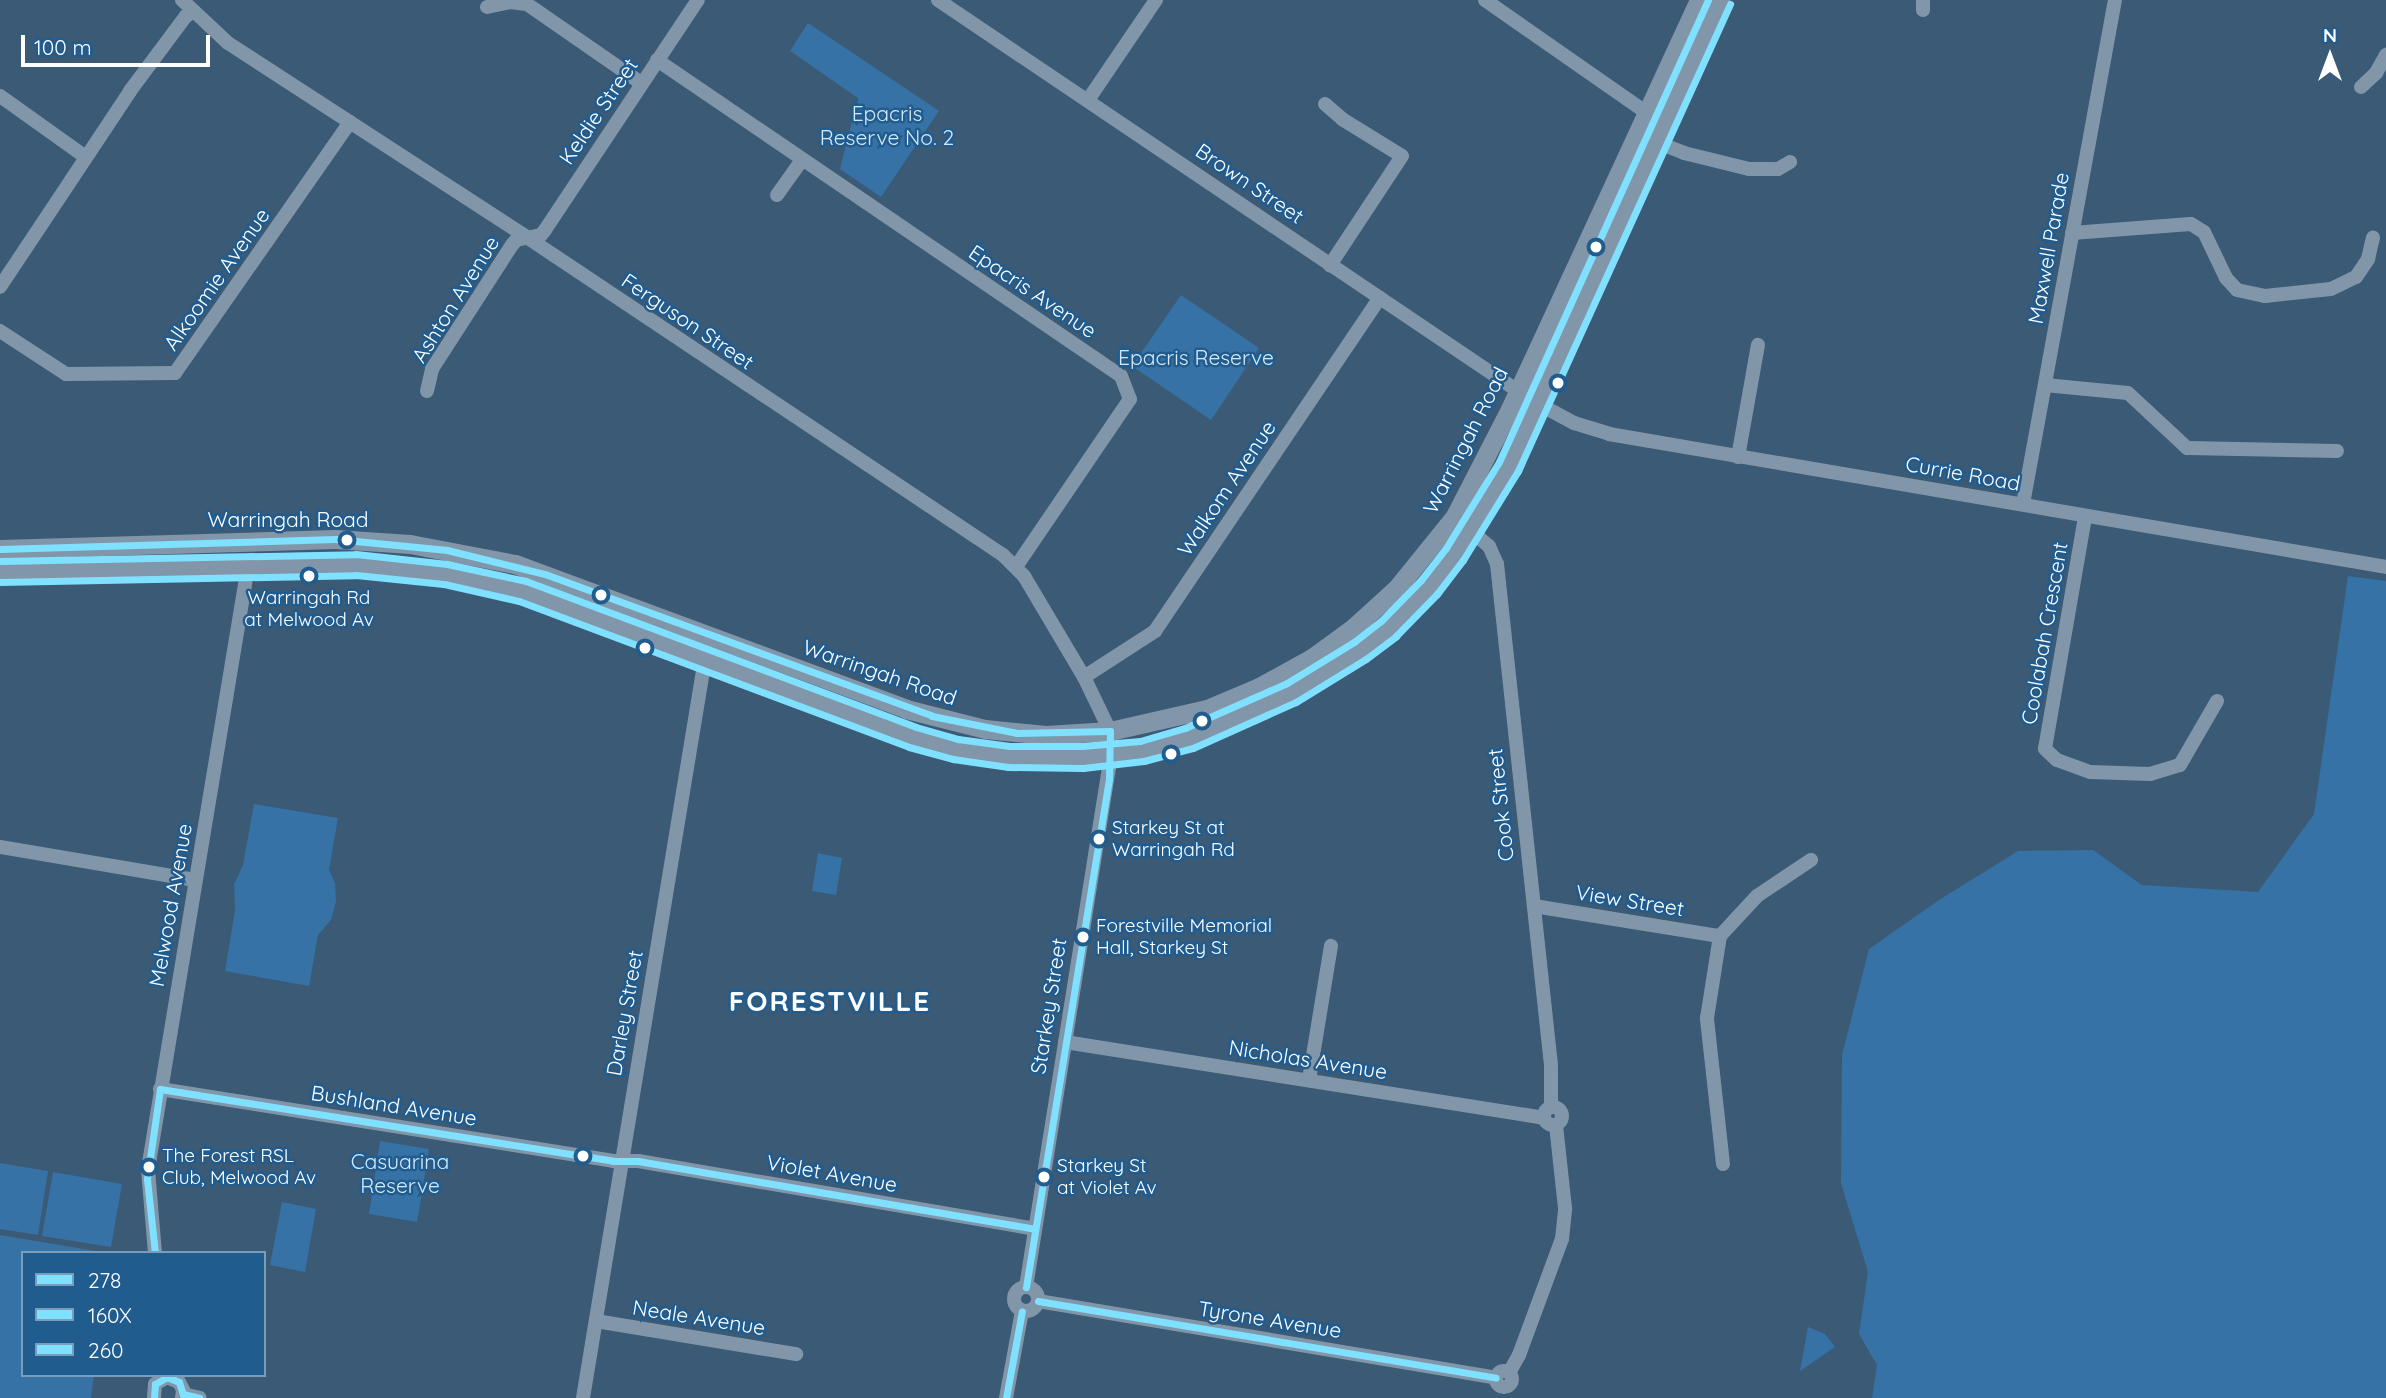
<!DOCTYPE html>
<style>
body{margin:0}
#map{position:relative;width:2386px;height:1398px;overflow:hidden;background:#3a5a76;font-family:Quicksand,sans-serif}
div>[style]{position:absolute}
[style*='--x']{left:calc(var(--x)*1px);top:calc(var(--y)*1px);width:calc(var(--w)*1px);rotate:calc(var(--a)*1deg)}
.green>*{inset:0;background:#3672a5}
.minor>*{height:14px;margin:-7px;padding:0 7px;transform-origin:7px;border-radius:7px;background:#8197a9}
.minor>.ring{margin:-7px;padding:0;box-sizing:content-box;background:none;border:14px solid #8197a9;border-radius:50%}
.highway>*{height:19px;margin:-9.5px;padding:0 9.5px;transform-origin:9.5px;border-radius:9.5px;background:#8196a9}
.bus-1>*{height:7px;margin:-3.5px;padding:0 3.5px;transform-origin:3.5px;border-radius:3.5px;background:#80e0ff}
.bus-2>*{height:7px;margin:-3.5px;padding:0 3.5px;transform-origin:3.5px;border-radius:3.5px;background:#80e0ff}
.bus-3>*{height:7px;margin:-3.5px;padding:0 3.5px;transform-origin:3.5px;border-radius:3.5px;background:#80e0ff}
.dots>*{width:19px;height:19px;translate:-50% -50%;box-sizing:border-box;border:4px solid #215c8f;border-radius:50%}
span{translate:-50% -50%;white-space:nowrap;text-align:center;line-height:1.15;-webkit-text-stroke:5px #215c8f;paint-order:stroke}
.bus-label{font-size:19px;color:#fff}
.left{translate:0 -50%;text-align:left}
.street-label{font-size:21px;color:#fff}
.park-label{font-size:21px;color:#d6e9f9}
.district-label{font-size:28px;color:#fff;font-weight:700;letter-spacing:2px}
.legend{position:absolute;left:21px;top:1251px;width:245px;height:126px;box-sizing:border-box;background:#215c8f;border:2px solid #7a9dbc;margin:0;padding:9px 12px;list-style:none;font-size:21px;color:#fff}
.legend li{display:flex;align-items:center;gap:14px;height:35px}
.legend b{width:35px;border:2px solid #7a9dbc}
.north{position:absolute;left:2295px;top:21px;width:70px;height:70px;-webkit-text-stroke:5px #215c8f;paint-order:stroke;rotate:0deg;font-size:19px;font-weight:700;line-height:28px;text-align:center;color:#fff}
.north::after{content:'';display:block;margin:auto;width:24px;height:32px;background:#fff;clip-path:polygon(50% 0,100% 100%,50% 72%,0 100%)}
.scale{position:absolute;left:21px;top:35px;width:189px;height:32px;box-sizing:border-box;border:4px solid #fff;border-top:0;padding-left:9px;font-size:21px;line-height:24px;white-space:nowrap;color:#fff;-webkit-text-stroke:5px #215c8f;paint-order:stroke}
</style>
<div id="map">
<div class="green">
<i style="clip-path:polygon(808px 23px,939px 111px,881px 197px,840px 169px,858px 98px,790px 51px)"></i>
<i style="clip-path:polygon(1181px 295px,1259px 348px,1211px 420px,1132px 366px)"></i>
<i style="clip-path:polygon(2348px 576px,2386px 581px,2386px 1398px,1872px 1398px,1877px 1365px,1859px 1334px,1868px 1272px,1841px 1183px,1842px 1055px,1869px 949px,1939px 900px,2018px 851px,2093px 850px,2142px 885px,2258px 892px,2314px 814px)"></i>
<i style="clip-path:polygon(254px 804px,338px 818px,329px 870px,335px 883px,336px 901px,331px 920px,318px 935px,309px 986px,225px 971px,235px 910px,234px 884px,243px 865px)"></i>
<i style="clip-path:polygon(818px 853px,842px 858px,836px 895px,812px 891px)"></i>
<i style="clip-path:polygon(380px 1141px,429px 1149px,417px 1222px,369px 1214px)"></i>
<i style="clip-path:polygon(0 1163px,48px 1171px,38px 1235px,0 1229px)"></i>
<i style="clip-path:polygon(53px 1172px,122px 1184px,111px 1247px,42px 1236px)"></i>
<i style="clip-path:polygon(282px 1202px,316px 1209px,305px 1272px,270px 1265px)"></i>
<i style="clip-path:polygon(0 1235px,108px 1253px,23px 1253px,23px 1375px,94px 1375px,91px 1398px,0 1398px)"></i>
<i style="clip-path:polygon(1808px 1327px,1825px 1334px,1835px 1347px,1800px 1371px)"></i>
</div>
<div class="minor">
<i style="--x:182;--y:0;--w:63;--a:43.1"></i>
<i style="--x:228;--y:43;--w:358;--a:33"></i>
<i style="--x:528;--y:238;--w:571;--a:33.72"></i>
<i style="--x:1003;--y:555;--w:30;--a:45"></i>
<i style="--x:1024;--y:576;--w:117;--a:59.3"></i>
<i style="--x:1084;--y:677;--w:60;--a:64.3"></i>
<i style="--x:938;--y:0;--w:699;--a:33.99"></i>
<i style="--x:1485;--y:0;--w:198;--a:34.9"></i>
<i style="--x:1923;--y:0;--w:10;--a:90"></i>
<i style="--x:487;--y:7;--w:24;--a:-12"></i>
<i style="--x:510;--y:2;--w:17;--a:7"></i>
<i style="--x:527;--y:4;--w:139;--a:34.7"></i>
<i style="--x:657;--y:60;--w:561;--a:34.26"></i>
<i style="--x:1121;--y:376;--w:25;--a:69"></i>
<i style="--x:1130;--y:399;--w:203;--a:124.2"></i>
<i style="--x:2361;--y:87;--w:21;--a:-43"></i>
<i style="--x:2376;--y:73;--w:21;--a:-61"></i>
<i style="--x:0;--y:96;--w:103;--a:35.5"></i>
<i style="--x:1088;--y:100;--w:121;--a:-55.8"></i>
<i style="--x:1325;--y:104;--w:23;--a:41"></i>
<i style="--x:1342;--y:119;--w:70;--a:31.7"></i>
<i style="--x:1402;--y:156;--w:131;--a:123.4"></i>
<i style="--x:1656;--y:142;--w:30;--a:21"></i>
<i style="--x:1684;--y:153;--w:67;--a:13.8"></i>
<i style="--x:1749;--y:169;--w:29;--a:0"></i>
<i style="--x:1778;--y:169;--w:14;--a:-30"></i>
<i style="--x:777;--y:195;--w:43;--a:-54.5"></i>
<i style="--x:2072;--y:233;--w:119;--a:-4.3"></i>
<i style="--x:2191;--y:224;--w:15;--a:32"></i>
<i style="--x:2204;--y:232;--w:51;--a:64.4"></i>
<i style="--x:2226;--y:278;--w:16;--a:47"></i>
<i style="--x:2237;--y:290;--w:29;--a:12"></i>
<i style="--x:2265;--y:296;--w:66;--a:-6.1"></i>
<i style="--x:2331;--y:289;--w:28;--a:-26"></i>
<i style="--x:2356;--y:277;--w:22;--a:-56"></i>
<i style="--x:2368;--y:259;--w:22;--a:-77"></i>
<i style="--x:0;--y:287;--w:235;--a:-56.4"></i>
<i style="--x:130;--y:91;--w:94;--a:-53.3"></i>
<i style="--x:186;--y:16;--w:9;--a:-32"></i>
<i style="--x:0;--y:331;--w:79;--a:33.1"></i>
<i style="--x:66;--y:374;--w:109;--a:-0.5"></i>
<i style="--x:175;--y:373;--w:306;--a:-55.1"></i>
<i style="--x:2045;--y:385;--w:83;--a:5.5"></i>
<i style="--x:2128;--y:393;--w:81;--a:43"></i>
<i style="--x:2187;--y:448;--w:150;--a:1.1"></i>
<i style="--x:427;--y:391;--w:23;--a:-77"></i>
<i style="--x:432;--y:369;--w:148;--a:-57.2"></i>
<i style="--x:512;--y:245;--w:6;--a:-51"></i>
<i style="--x:516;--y:240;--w:25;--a:-11"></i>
<i style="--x:541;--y:235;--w:6;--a:-51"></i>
<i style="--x:545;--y:230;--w:276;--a:-56.4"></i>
<i style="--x:1537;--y:403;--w:42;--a:28.4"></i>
<i style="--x:1574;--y:423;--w:37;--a:17"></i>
<i style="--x:1609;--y:434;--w:788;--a:9.71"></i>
<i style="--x:1738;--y:457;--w:114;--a:-79.9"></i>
<i style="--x:2023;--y:504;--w:512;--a:-79.66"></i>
<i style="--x:2085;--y:517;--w:235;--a:99.8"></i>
<i style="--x:2045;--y:749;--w:16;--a:43"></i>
<i style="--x:2057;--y:760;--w:35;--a:20"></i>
<i style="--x:2090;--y:772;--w:60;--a:1.9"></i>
<i style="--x:2150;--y:774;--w:31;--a:-17"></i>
<i style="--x:2180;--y:765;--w:74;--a:-60"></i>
<i style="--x:1471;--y:531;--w:23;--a:40"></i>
<i style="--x:1489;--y:546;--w:20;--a:66"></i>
<i style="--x:1497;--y:564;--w:504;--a:83.85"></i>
<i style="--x:1551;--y:1065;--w:42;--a:90"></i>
<i style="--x:1084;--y:677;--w:85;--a:-32.9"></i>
<i style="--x:1155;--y:631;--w:402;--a:-56"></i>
<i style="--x:0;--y:847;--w:198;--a:9.6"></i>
<i style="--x:1534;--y:906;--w:188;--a:9.2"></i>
<i style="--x:1065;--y:1042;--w:484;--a:9"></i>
<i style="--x:1309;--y:1080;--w:136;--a:-80.7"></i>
<i style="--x:160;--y:1089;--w:459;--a:9"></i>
<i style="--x:613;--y:1161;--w:25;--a:0"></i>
<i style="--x:638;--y:1161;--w:402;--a:9.7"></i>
<i class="ring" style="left:1544px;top:1107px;width:4px;height:4px"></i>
<i style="--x:1723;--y:1164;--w:147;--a:-96.3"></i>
<i style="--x:1707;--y:1018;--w:83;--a:-81"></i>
<i style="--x:1720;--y:936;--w:54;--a:-47.2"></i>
<i style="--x:1757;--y:896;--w:65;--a:-33.7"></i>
<i style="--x:155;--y:1253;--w:84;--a:-94.8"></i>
<i style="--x:148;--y:1169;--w:611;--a:-80.58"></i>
<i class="ring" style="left:1014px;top:1287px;width:10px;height:10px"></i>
<i style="--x:1026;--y:1287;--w:539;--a:-80.92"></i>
<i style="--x:1038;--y:1301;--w:464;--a:9.5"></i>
<i style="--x:596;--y:1321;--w:203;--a:9.4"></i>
<i class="ring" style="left:1496px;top:1371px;width:2px;height:2px"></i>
<i style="--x:1509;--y:1373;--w:21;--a:-61"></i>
<i style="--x:1519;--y:1355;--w:124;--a:-69.7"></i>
<i style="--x:1562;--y:1239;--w:31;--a:-84"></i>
<i style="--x:1565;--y:1208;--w:83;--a:-96.2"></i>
<i style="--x:183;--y:1394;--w:17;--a:13"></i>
<i style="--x:154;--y:1398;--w:14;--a:-86"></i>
<i style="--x:155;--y:1384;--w:14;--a:-30"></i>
<i style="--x:167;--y:1377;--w:13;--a:23"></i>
<i style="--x:179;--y:1382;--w:9;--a:63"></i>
<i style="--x:183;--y:1390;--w:8;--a:97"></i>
<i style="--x:583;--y:1398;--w:749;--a:-80.63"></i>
<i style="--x:1006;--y:1398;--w:88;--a:-79.6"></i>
</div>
<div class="highway">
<i style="--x:0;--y:549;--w:335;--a:-1.7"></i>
<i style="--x:335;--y:539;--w:75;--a:3.8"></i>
<i style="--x:410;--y:544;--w:107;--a:10.8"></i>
<i style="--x:515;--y:564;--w:417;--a:20.3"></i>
<i style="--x:906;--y:709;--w:81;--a:14.2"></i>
<i style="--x:985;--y:729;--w:61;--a:5.6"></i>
<i style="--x:1046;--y:735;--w:64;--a:-3.6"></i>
<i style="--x:1110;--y:731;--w:99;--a:-12.8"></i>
<i style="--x:1207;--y:709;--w:56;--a:-22.9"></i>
<i style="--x:1259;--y:687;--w:60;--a:-28.7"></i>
<i style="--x:1312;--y:658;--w:51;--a:-36.2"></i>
<i style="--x:1353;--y:628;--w:59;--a:-42.3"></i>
<i style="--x:1397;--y:588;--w:92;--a:-51.1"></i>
<i style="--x:1455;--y:516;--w:120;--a:-62.8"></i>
<i style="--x:1510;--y:409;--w:451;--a:-65.2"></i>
<i style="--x:0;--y:572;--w:356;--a:-1.3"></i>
<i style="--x:356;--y:564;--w:91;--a:6.3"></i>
<i style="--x:446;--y:574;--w:78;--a:12.6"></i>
<i style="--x:522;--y:591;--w:417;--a:20.5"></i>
<i style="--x:913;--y:737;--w:45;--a:15.6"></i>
<i style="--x:956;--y:749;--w:54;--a:8.6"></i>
<i style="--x:1009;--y:757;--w:74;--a:0"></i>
<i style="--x:1083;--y:757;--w:59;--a:-5.8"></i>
<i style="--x:1142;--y:751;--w:49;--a:-15.5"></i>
<i style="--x:1189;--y:738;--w:113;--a:-24.1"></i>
<i style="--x:1292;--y:692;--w:79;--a:-31.1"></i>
<i style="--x:1360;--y:651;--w:36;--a:-38"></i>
<i style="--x:1388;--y:629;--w:59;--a:-45.7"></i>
<i style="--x:1429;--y:587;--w:42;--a:-51.8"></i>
<i style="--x:1455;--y:554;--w:102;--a:-58.7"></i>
<i style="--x:1508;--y:467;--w:513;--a:-65.58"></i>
</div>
<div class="bus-1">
<i style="--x:0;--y:549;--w:335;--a:-1.7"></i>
<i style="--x:335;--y:539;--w:113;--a:5.6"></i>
<i style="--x:447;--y:550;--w:101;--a:13.8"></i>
<i style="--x:545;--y:574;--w:412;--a:20.1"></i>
<i style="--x:932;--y:716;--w:87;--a:11.3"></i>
<i style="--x:1017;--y:733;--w:93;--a:-1.2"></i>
<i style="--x:1110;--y:731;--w:48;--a:91.2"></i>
<i style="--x:1109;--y:779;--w:515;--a:99.28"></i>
<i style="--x:155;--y:1253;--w:74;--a:-96.2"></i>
<i style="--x:147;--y:1179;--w:91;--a:-81.8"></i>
<i style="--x:160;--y:1089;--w:459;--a:9"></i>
<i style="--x:613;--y:1161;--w:25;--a:0"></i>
<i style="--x:638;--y:1161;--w:402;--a:9.7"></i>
<i style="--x:1038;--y:1301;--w:464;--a:9.5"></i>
<i style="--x:154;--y:1398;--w:14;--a:-86"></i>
<i style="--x:155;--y:1384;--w:14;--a:-30"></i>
<i style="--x:167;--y:1377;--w:13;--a:23"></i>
<i style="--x:179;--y:1382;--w:13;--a:72"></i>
<i style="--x:183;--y:1394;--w:17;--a:13"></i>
<i style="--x:1006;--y:1398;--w:88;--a:-79.6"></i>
</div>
<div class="bus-2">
<i style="--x:0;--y:582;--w:356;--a:-1.1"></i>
<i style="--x:356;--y:575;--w:88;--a:5.8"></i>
<i style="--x:444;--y:584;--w:77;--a:12.8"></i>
<i style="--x:519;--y:601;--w:416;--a:20.5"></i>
<i style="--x:909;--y:747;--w:46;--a:15.3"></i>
<i style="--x:953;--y:759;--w:56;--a:8.3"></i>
<i style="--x:1008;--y:767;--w:75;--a:0.8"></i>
<i style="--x:1083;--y:768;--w:61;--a:-6.5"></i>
<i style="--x:1144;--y:761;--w:51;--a:-14.9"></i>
<i style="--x:1193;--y:748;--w:113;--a:-24.1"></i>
<i style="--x:1296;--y:702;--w:82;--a:-31.6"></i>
<i style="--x:1366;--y:659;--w:38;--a:-37"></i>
<i style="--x:1396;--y:636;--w:59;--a:-45.7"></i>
<i style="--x:1437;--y:594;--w:43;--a:-52.6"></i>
<i style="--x:1463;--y:560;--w:105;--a:-58.3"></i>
<i style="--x:1518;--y:471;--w:513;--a:-65.58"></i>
</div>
<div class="bus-3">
<i style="--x:0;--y:561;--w:356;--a:-1.1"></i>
<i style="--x:356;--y:554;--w:92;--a:6.3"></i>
<i style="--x:447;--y:564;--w:81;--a:12.1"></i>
<i style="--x:526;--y:581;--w:416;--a:20.5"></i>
<i style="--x:916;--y:727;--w:44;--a:15.9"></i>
<i style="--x:958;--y:739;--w:52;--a:7.7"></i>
<i style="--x:1010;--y:746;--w:72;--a:0"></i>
<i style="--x:1082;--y:746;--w:58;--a:-4.9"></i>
<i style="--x:1140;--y:741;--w:47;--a:-16.1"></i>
<i style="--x:1185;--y:728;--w:111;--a:-23.8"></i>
<i style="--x:1287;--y:683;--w:79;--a:-31.5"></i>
<i style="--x:1354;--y:642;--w:34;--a:-38"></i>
<i style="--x:1381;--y:621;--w:57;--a:-45.7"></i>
<i style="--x:1421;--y:580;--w:41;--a:-52"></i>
<i style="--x:1446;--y:548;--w:101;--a:-58.4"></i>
<i style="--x:1499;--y:462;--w:507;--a:-65.66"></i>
</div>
<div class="dots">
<i style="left:1596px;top:247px;background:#fff"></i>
<i style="left:1558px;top:383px;background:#fff"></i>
<i style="left:347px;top:540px;background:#fff"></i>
<i style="left:309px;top:576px;background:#fff"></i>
<i style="left:601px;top:595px;background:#fff"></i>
<i style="left:645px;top:648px;background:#fff"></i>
<i style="left:1202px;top:721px;background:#fff"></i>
<i style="left:1171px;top:754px;background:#fff"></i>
<i style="left:1099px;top:839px;background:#fff"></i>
<i style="left:1083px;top:937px;background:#fff"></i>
<i style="left:583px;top:1156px;background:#fff"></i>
<i style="left:149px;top:1167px;background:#fff"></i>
<i style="left:1044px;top:1177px;background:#fff"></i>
</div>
<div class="bus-label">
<span style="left:309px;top:609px">Warringah Rd<br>at Melwood Av</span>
<span class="left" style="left:1112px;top:839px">Starkey St at<br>Warringah Rd</span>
<span class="left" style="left:1096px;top:937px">Forestville Memorial<br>Hall, Starkey St</span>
<span class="left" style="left:162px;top:1167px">The Forest RSL<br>Club, Melwood Av</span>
<span class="left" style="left:1057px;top:1177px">Starkey St<br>at Violet Av</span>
</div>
<div class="street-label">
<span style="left:598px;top:111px;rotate:-56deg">Keldie Street</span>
<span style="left:1250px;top:183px;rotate:34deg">Brown Street</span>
<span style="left:2048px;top:248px;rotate:-80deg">Maxwell Parade</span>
<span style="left:216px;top:279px;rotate:-55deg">Alkoomie Avenue</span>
<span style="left:1033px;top:291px;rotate:34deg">Epacris Avenue</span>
<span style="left:455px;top:299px;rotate:-58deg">Ashton Avenue</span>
<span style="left:688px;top:321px;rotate:34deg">Ferguson Street</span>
<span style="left:1465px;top:440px;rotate:-63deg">Warringah Road</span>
<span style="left:1963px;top:473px;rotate:10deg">Currie Road</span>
<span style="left:1226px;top:488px;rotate:-56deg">Walkom Avenue</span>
<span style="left:288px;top:519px">Warringah Road</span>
<span style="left:2044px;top:633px;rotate:-80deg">Coolabah Crescent</span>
<span style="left:880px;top:672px;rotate:19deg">Warringah Road</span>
<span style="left:1500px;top:805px;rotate:-96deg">Cook Street</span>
<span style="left:1630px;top:900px;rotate:9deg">View Street</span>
<span style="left:170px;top:905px;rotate:-80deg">Melwood Avenue</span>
<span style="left:1048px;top:1006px;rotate:-81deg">Starkey Street</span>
<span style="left:624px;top:1013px;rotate:-80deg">Darley Street</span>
<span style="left:1308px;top:1059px;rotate:9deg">Nicholas Avenue</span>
<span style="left:394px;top:1105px;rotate:9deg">Bushland Avenue</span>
<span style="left:832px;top:1173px;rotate:10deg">Violet Avenue</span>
<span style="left:699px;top:1317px;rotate:9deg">Neale Avenue</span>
<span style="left:1270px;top:1319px;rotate:9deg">Tyrone Avenue</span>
</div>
<div class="park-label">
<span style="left:887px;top:125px">Epacris<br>Reserve No. 2</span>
<span style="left:1196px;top:357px">Epacris Reserve</span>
<span style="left:400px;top:1173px">Casuarina<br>Reserve</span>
</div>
<div class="district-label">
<span style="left:830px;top:1001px">FORESTVILLE</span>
</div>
<ul class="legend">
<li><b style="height:9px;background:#80e0ff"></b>278</li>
<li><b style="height:9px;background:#80e0ff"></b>160X</li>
<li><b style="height:9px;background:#80e0ff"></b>260</li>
</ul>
<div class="north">N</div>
<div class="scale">100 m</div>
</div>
